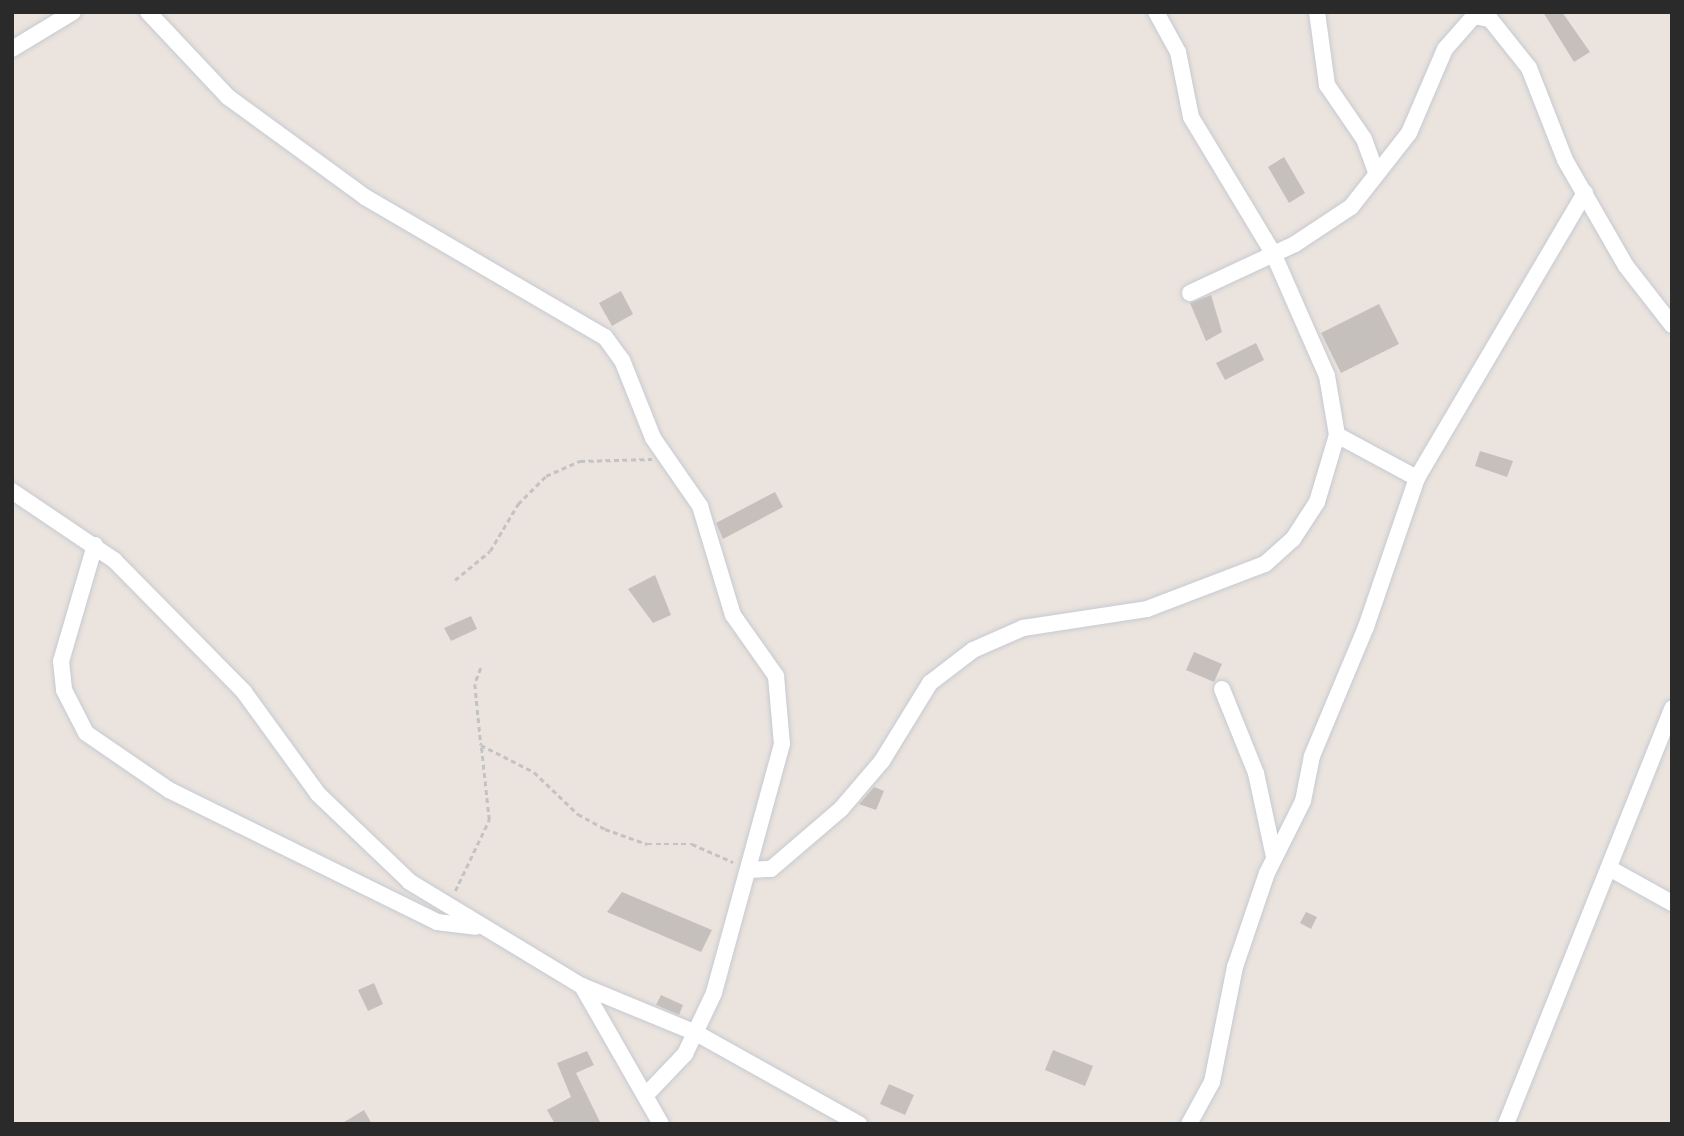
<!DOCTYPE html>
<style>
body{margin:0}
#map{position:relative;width:1684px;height:1136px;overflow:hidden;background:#ebe3dd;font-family:"Fira Sans",sans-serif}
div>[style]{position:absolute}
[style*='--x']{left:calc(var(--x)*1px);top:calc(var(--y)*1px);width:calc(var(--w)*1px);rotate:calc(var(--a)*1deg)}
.building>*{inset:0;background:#c6c0bd}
.path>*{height:2.5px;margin-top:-1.25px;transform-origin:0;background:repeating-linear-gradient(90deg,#c3c3c3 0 5px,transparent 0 8.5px)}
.roads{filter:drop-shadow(0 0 2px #c5cad2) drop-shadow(0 0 2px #c5cad2)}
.street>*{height:16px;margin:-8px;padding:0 8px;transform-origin:8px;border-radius:8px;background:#fff}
span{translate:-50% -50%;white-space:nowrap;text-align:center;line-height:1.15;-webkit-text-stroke:7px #fff;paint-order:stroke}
.frame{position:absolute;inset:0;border:14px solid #2a2a2a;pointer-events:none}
</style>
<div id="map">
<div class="building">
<i style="clip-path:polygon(1543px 12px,1562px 12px,1590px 52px,1574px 62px)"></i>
<i style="clip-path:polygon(1284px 157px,1305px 193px,1289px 203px,1268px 167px)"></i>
<i style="clip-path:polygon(621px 291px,633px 314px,612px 326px,599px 303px)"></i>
<i style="clip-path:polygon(1211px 295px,1222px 332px,1206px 341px,1190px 303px)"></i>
<i style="clip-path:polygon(1379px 304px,1399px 344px,1341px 373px,1321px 333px)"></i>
<i style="clip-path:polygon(1256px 343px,1264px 360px,1225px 380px,1216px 363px)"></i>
<i style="clip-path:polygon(1480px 451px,1513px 461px,1507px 477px,1475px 466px)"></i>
<i style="clip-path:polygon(775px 492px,783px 507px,723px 539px,716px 523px)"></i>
<i style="clip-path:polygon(655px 575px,671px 615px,653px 623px,628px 589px)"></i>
<i style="clip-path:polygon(471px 616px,477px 629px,451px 641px,444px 628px)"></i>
<i style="clip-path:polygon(1194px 652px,1222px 664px,1214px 682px,1186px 670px)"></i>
<i style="clip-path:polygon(874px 787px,884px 791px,876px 810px,859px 804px)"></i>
<i style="clip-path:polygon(622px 892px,712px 930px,701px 952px,607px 912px)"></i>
<i style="clip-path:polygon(1306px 912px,1317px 917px,1311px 929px,1300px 923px)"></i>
<i style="clip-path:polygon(374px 983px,383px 1004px,368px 1011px,358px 990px)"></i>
<i style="clip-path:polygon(661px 995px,683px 1005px,679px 1015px,656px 1005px)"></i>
<i style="clip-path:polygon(1053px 1050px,1093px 1066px,1085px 1086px,1045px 1070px)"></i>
<i style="clip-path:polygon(587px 1051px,594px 1065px,576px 1073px,601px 1124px,555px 1124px,547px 1110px,571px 1097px,557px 1063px)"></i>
<i style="clip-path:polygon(889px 1084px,914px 1095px,905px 1115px,880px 1104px)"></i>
<i style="clip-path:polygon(364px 1110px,372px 1124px,341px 1124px)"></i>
</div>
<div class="path">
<i style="--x:455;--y:580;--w:45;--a:-39.6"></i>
<i style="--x:490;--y:551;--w:55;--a:-59.2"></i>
<i style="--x:518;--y:504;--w:40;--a:-45"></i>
<i style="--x:546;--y:476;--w:37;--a:-24"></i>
<i style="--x:580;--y:461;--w:72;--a:-1.6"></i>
<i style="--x:481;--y:668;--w:17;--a:111"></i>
<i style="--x:475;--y:684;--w:61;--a:84.4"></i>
<i style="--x:481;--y:745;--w:59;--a:27"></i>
<i style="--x:534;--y:772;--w:61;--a:43.7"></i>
<i style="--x:578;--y:814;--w:31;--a:29"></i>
<i style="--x:605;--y:829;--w:45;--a:19.7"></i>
<i style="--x:647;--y:844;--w:45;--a:0"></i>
<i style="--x:692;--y:844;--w:45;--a:23.7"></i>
<i style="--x:455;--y:891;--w:79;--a:-64.4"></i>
<i style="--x:489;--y:820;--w:75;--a:-96.1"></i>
</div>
<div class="roads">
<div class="street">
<i style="--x:148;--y:12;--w:117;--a:46.7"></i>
<i style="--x:228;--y:97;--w:170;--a:36.1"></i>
<i style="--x:365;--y:197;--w:278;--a:30.3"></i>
<i style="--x:605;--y:337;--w:29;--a:54"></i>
<i style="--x:622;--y:360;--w:84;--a:68.3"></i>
<i style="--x:653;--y:438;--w:83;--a:55.3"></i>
<i style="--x:700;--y:506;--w:114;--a:73.2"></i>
<i style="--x:733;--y:615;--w:75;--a:54.8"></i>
<i style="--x:776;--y:676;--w:68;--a:85"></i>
<i style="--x:782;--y:744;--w:258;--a:105.3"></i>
<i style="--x:714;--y:993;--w:68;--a:115.4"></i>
<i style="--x:685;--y:1054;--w:57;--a:133.6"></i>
<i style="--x:1317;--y:12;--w:74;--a:82.2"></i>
<i style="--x:1327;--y:85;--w:65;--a:55.6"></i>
<i style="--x:1364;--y:139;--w:37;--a:70"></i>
<i style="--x:12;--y:49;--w:71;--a:-31.2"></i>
<i style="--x:1190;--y:293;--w:116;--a:-25"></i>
<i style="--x:1295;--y:244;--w:67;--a:-33.5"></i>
<i style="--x:1351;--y:207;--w:94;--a:-51.9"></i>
<i style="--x:1409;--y:133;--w:91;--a:-66.8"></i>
<i style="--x:1445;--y:49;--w:44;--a:-48.7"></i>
<i style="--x:1474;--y:16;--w:16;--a:11"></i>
<i style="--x:1490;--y:19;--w:63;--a:51.5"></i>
<i style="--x:1529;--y:68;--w:99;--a:68.6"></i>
<i style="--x:1565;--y:160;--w:122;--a:60.1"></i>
<i style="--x:1626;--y:266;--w:75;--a:52.1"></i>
<i style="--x:1337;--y:435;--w:91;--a:28.3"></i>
<i style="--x:12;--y:491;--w:123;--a:34.1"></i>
<i style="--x:114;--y:560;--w:185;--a:45.4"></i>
<i style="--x:244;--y:692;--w:126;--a:54"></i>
<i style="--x:318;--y:794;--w:127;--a:43.7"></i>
<i style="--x:410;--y:882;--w:201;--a:31.2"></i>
<i style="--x:582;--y:986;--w:123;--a:22.4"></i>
<i style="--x:696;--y:1033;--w:187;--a:29.2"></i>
<i style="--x:95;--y:545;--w:121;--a:106.3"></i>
<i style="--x:61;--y:661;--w:29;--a:84"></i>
<i style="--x:64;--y:690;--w:48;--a:62.9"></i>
<i style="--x:86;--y:733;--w:101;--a:34.5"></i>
<i style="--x:169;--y:790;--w:299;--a:26.2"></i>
<i style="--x:437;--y:922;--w:39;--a:7"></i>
<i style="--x:1222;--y:689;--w:91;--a:68"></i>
<i style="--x:1256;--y:773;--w:86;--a:77.9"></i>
<i style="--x:1609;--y:868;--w:72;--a:29.1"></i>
<i style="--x:749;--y:870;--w:22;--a:-3"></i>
<i style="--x:771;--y:869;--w:92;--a:-40.6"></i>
<i style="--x:841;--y:809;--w:63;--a:-49.5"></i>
<i style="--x:882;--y:761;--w:92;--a:-58.4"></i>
<i style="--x:930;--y:683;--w:54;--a:-37.5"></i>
<i style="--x:973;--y:650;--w:55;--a:-23.7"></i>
<i style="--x:1023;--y:628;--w:125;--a:-8.7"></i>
<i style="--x:1147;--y:609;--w:126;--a:-20.9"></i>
<i style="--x:1265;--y:564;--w:38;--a:-42"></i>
<i style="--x:1293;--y:539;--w:44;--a:-57"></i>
<i style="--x:1317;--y:502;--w:70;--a:-73.4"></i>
<i style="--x:1337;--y:435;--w:60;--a:-99.6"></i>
<i style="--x:1327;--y:376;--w:134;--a:-113.7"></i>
<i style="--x:1273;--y:253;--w:159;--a:-121.1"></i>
<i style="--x:1191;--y:117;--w:66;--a:-101.3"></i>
<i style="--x:1178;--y:52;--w:46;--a:-118.8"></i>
<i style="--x:582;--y:986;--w:159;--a:60.2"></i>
<i style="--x:1189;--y:1124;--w:48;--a:-61.3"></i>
<i style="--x:1212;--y:1082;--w:117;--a:-78.7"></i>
<i style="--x:1235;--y:967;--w:99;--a:-71.2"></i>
<i style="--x:1267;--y:873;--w:80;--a:-63.4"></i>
<i style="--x:1303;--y:801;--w:46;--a:-78.7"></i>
<i style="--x:1312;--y:756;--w:140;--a:-67.3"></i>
<i style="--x:1366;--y:627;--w:157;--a:-71.1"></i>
<i style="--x:1417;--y:478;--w:331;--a:-59.5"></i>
<i style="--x:1506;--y:1124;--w:448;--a:-68.2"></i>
</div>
</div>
<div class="frame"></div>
</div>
